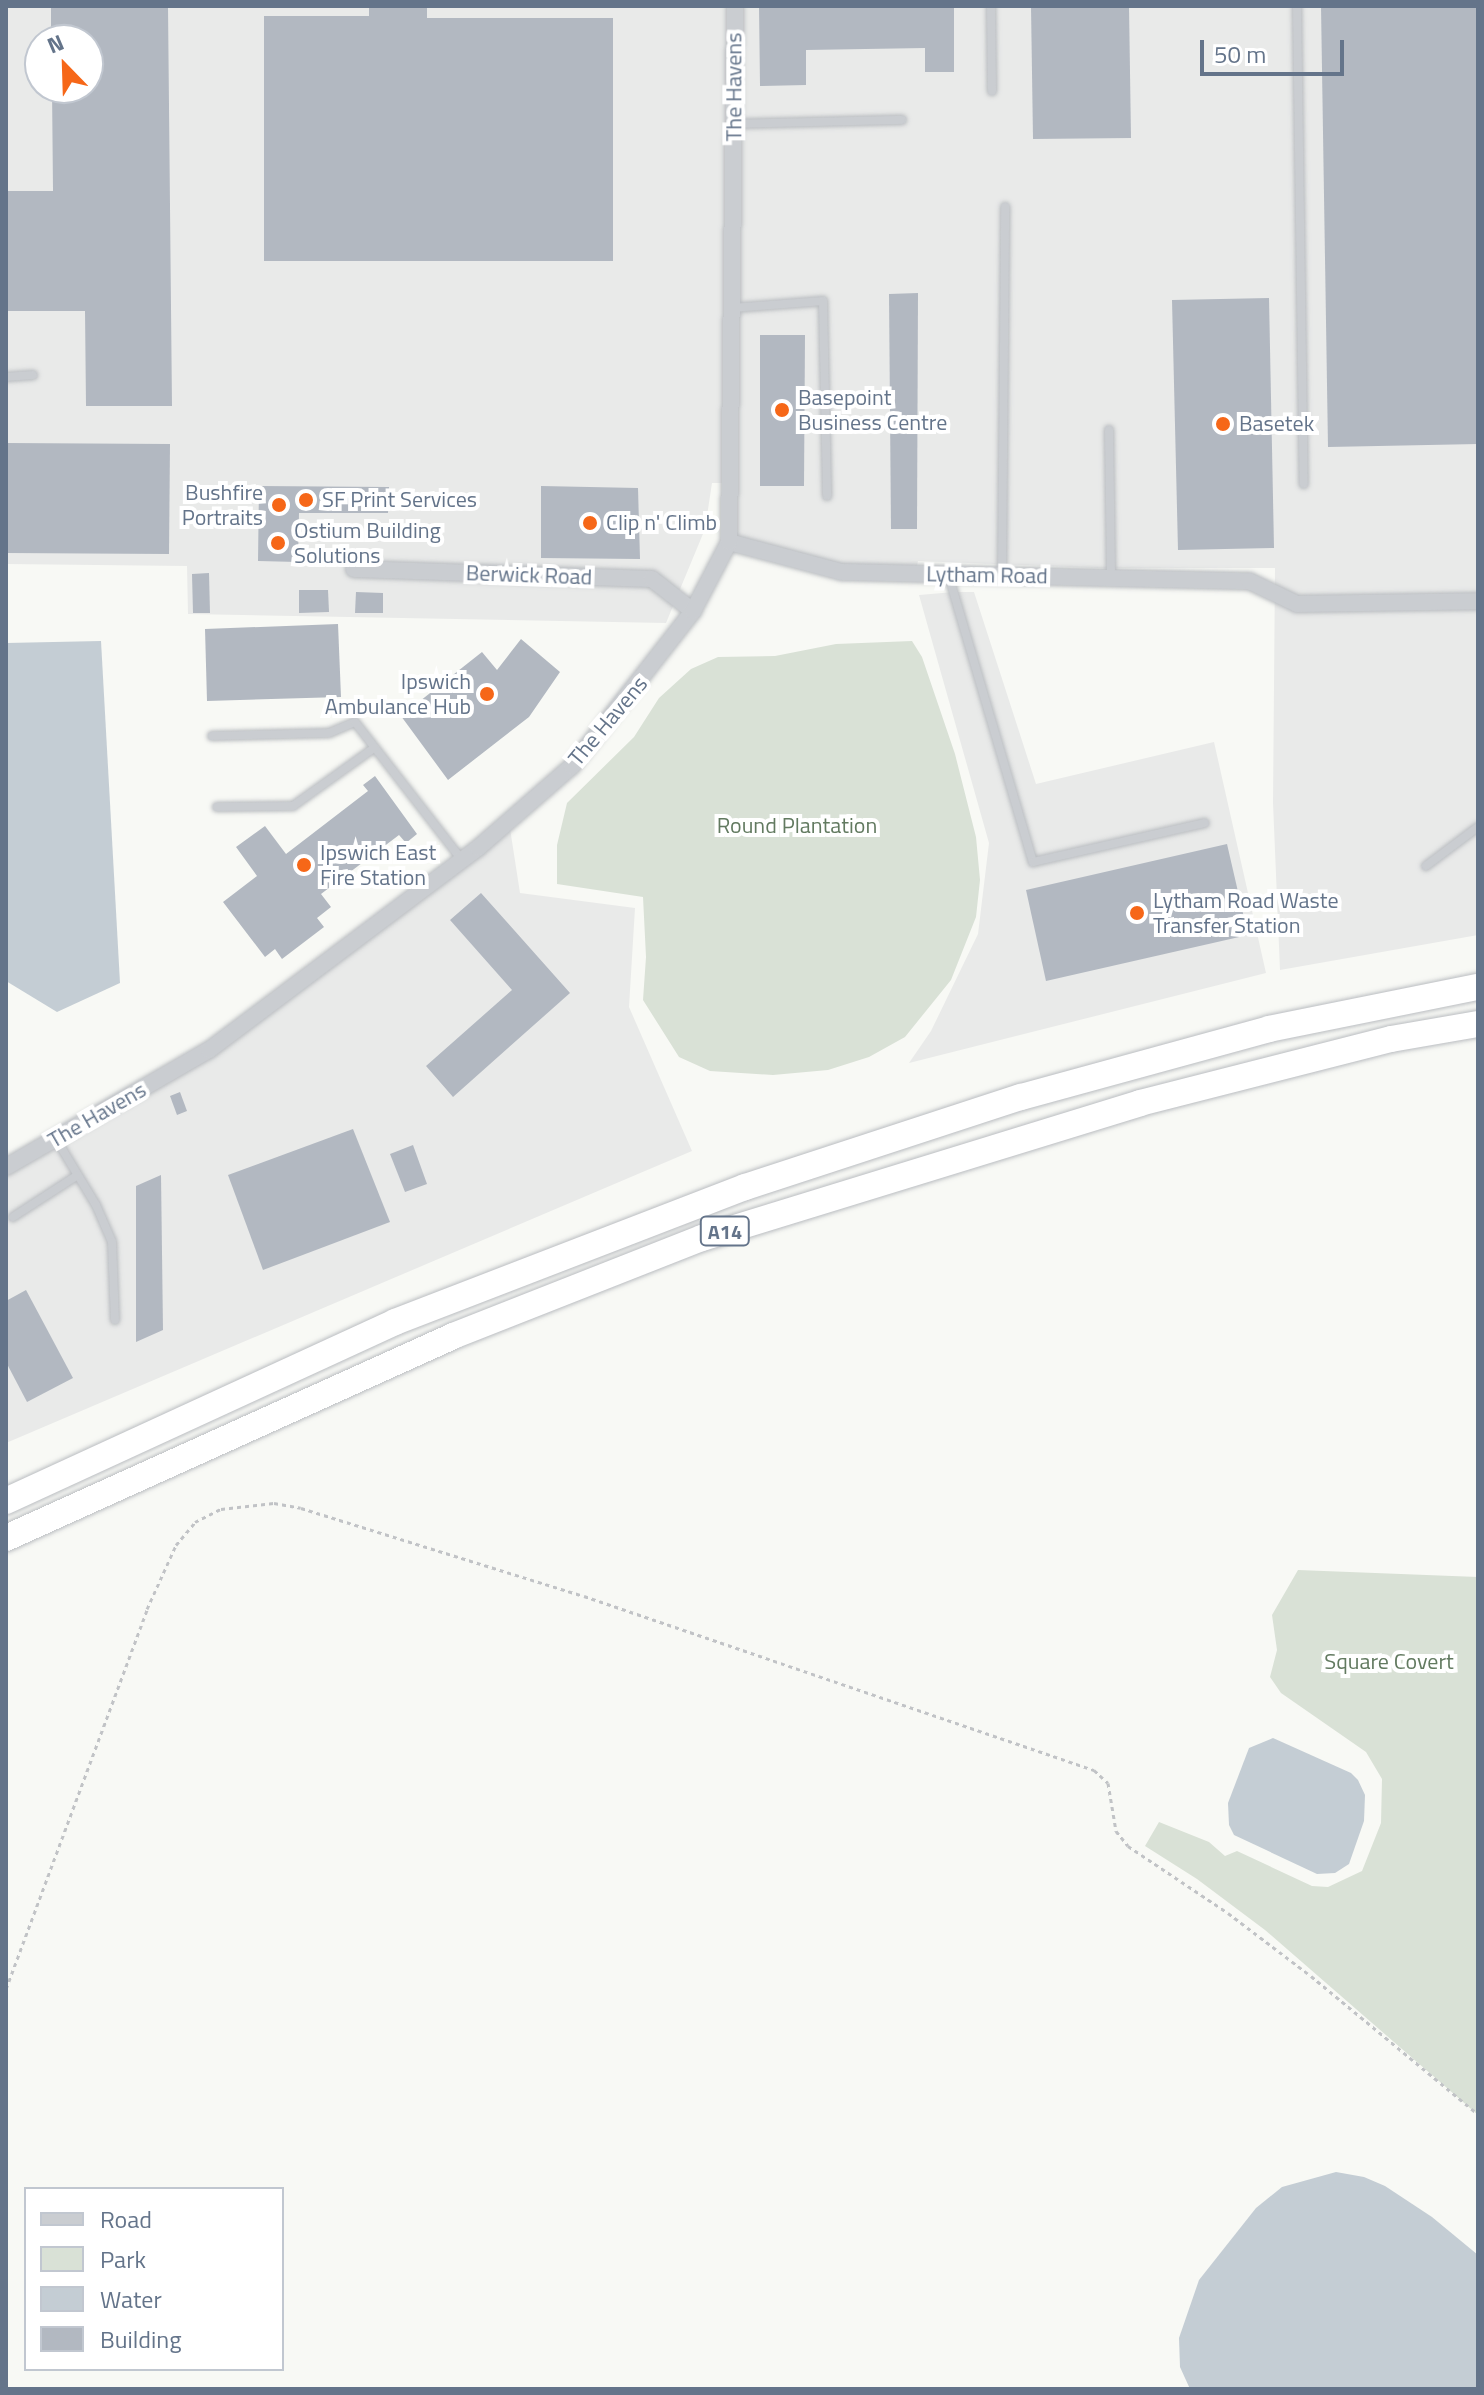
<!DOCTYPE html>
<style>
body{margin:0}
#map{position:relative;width:1484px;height:2395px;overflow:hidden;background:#f8f9f5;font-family:"Titillium Web",sans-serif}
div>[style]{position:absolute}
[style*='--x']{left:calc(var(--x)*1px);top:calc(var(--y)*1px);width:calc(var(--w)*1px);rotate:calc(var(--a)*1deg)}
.built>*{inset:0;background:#e9eae9}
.green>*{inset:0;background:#d9e1d6}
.water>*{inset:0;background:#c4cdd4}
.building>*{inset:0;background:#b2b8c1}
.path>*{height:3px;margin-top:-1.5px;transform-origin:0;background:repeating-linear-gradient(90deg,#c1c3c6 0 4px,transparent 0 8px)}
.roads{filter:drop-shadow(0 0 2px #babdc1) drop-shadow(0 0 2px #babdc1)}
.service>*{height:8px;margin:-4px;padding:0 4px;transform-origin:4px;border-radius:4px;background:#cacdd1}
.minor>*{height:16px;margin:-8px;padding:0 8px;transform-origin:8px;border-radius:8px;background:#cacdd1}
.trunk>*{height:26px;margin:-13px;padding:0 13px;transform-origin:13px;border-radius:13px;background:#fff}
.dots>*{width:22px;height:22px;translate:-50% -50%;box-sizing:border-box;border:4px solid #fff;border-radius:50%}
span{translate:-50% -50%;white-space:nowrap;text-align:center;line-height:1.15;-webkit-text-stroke:8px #fff;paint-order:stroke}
.shield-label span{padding:2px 6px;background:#fff;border:2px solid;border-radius:6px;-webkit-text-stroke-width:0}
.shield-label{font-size:20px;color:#64748a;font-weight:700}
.street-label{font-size:22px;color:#64748a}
.poi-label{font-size:22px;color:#64748a}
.left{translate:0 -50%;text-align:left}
.right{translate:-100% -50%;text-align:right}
.park-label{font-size:22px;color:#627a60}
.frame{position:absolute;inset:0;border:8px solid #64748a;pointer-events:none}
.legend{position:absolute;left:24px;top:2187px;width:260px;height:184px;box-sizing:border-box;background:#fff;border:2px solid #c1c7d0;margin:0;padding:10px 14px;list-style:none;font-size:24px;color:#64748a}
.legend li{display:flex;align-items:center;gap:16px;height:40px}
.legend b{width:40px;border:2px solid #c1c7d0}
.north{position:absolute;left:24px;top:24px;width:80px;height:80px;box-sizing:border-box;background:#fff;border:2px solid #c1c7d0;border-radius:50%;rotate:337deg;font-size:22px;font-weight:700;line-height:32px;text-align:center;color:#64748a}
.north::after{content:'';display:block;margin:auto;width:28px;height:36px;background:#f66718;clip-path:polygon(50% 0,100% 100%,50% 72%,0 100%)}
.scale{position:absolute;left:1200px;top:40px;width:144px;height:36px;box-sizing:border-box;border:4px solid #64748a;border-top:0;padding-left:10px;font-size:24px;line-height:28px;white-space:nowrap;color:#64748a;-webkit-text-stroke:6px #fff;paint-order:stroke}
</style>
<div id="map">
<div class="built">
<i style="clip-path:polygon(evenodd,6px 6px,1478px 6px,1478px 935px,1280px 970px,1273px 803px,1275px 568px,1096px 568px,918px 561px,915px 574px,842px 572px,729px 542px,729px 483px,712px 483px,705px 529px,666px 623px,188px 614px,187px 566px,6px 564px,6px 6px,40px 40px,88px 40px,88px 88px,40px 88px,40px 40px)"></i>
<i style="clip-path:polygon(954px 592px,974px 592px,1036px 784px,1214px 742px,1266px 973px,909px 1063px,931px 1031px,978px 934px,989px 843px,919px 595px)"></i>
<i style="clip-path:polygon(509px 822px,520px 893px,635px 908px,629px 1007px,692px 1151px,6px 1443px,6px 1167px,209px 1050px)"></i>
</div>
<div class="green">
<i style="clip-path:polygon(912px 641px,922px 657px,955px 754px,976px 837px,980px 880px,976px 917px,951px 980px,905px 1037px,869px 1057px,828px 1070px,773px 1075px,710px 1071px,679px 1057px,643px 1000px,646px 957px,643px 897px,557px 884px,557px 845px,567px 803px,634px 737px,659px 698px,691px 669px,718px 657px,775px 656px,836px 644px)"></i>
<i style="clip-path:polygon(1298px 1570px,1478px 1577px,1478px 2115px,1265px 1930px,1197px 1879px,1145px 1846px,1159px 1822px,1209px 1842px,1225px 1856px,1237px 1851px,1312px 1886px,1328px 1887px,1362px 1871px,1381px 1823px,1382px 1779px,1366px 1752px,1281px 1693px,1270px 1677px,1277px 1650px,1272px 1615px)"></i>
</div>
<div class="water">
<i style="clip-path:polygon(101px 641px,120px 983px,57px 1012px,6px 981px,6px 643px)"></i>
<i style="clip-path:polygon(1273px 1738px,1351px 1773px,1358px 1780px,1365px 1795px,1364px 1821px,1349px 1864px,1335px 1873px,1317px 1874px,1234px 1835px,1229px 1825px,1228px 1803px,1249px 1748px)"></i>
<i style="clip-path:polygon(1336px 2172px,1364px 2177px,1385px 2186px,1432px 2217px,1478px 2255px,1478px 2389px,1190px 2389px,1180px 2367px,1179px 2338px,1199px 2280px,1256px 2208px,1282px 2187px)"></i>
</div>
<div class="building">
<i style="clip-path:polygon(51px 6px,168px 6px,172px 406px,86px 406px,85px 311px,6px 311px,6px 191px,53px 191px,52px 88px,88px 88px,88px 40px,51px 40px)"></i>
<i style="clip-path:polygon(369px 6px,427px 6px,427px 18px,613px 18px,613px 261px,264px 261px,264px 16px,369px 16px)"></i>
<i style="clip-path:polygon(759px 6px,954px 6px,954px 72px,925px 72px,925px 48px,806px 50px,806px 85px,760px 86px)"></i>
<i style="clip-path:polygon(1031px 6px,1129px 6px,1131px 138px,1033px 139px)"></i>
<i style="clip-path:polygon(1321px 6px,1478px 6px,1478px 444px,1328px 447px)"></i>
<i style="clip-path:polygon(918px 293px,917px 529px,891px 529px,889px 294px)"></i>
<i style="clip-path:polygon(1269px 298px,1274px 548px,1178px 550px,1172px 300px)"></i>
<i style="clip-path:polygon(760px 335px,805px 335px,804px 486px,760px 486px)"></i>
<i style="clip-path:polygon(6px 443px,170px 444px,169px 554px,6px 553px)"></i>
<i style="clip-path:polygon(259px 486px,389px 487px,388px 513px,299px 513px,298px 562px,258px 561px)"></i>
<i style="clip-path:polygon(541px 486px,638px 488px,640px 559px,541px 558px)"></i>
<i style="clip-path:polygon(209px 573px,210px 613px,193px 613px,192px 574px)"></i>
<i style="clip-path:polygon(299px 590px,328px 590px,329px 612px,299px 613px)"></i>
<i style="clip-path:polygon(356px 592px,383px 593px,383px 613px,355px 613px)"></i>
<i style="clip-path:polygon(338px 624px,341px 697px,207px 701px,205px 629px)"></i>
<i style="clip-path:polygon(521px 639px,560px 672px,529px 717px,448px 780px,401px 716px,482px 652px,497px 670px)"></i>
<i style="clip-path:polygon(375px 776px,417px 834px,406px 843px,399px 835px,321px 894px,331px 907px,317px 918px,324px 927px,282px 959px,275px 949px,265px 957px,223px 902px,257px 876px,236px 847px,265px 826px,286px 854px,368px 791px,363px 785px)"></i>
<i style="clip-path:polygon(1227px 844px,1248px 935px,1046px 981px,1026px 890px)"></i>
<i style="clip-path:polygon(481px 893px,570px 993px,453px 1097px,426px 1066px,512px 990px,450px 920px)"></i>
<i style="clip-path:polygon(180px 1092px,187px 1111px,177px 1115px,170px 1096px)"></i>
<i style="clip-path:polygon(353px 1129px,390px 1222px,263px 1270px,228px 1175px)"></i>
<i style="clip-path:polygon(413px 1145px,427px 1184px,405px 1192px,390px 1154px)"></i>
<i style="clip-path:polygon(161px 1175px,163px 1330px,136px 1342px,136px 1186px)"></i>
<i style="clip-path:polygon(26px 1290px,73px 1378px,27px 1402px,6px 1362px,6px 1301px)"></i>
</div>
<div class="path">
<i style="--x:6;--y:1989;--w:405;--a:-69.6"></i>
<i style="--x:147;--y:1609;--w:70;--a:-65.6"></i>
<i style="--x:176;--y:1545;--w:30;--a:-50"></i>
<i style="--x:195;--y:1522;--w:29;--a:-27"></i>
<i style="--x:221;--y:1509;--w:53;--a:-6.5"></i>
<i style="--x:274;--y:1503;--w:27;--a:10"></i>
<i style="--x:301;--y:1508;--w:296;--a:17.3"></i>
<i style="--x:584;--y:1596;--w:539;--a:18.84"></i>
<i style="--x:1094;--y:1770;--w:19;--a:43"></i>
<i style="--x:1108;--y:1783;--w:49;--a:80.5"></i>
<i style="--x:1116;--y:1831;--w:19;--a:51"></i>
<i style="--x:1128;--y:1846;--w:120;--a:33.8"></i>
<i style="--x:1228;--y:1913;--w:104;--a:37.2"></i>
<i style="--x:1311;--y:1976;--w:217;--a:39.6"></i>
</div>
<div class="roads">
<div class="service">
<i style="--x:991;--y:6;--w:85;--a:89.3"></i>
<i style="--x:1297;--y:6;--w:478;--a:89.2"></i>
<i style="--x:734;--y:124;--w:168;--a:-1.4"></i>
<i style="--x:733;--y:308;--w:90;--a:-4.4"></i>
<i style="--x:823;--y:301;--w:195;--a:88.8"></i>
<i style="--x:6;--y:377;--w:27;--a:-4"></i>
<i style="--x:1109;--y:430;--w:148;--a:89.2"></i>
<i style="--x:1002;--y:574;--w:367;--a:-89.5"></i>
<i style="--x:949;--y:577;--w:297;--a:73.6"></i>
<i style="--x:1033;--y:862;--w:176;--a:-12.8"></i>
<i style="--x:212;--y:736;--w:117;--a:-1.5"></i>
<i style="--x:329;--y:733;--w:28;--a:-23"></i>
<i style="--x:355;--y:722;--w:175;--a:52.2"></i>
<i style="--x:217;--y:807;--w:76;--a:-0.8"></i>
<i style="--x:293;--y:806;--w:100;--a:-35.6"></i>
<i style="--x:1426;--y:866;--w:65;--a:-36.9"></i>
<i style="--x:56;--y:1139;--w:77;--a:58.8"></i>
<i style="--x:96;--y:1205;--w:40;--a:66.6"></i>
<i style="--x:112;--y:1242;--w:78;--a:87.8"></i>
<i style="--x:13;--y:1217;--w:77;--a:-32.9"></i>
</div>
<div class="minor">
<i style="--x:729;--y:542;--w:117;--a:14.9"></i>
<i style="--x:842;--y:572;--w:407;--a:1.3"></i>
<i style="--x:1249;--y:581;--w:53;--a:25.6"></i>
<i style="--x:1297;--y:604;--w:181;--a:-0.9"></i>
<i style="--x:354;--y:569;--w:298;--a:1.9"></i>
<i style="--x:652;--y:579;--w:52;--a:38"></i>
<i style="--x:6;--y:1167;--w:234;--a:-30"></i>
<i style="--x:209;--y:1050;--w:336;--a:-36.9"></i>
<i style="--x:478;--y:848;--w:125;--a:-41.1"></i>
<i style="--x:572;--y:766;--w:197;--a:-52"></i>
<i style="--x:693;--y:611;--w:78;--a:-62.4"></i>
<i style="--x:729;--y:542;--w:536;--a:-89.36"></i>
</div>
<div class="trunk">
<i style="--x:6;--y:1501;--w:428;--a:-24.7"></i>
<i style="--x:395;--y:1322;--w:375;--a:-21.1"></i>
<i style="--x:745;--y:1187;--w:290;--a:-18.1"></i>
<i style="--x:1021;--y:1097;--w:257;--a:-15.3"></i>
<i style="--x:1269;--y:1029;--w:213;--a:-11.4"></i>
<i style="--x:6;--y:1538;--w:491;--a:-24.3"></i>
<i style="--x:453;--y:1336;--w:268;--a:-21.5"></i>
<i style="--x:702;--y:1238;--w:458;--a:-17.1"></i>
<i style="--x:1140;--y:1103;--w:259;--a:-14.3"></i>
<i style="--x:1391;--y:1039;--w:88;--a:-9.8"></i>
</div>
</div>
<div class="dots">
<i style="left:782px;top:410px;background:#f66718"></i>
<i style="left:1223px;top:424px;background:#f66718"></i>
<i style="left:306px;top:500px;background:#f66718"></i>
<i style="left:279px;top:505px;background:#f66718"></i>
<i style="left:590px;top:523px;background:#f66718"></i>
<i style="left:278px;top:543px;background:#f66718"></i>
<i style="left:487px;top:694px;background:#f66718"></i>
<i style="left:304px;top:865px;background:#f66718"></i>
<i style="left:1137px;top:913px;background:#f66718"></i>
</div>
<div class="shield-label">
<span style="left:725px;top:1231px">A14</span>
</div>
<div class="street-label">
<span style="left:734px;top:87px;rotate:-90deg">The Havens</span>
<span style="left:529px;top:575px;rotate:2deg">Berwick Road</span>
<span style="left:987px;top:575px;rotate:1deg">Lytham Road</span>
<span style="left:608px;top:721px;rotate:-50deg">The Havens</span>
<span style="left:97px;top:1115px;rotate:-30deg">The Havens</span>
</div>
<div class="poi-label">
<span class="left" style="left:798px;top:410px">Basepoint<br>Business Centre</span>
<span class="left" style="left:1239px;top:424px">Basetek</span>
<span class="right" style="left:263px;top:505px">Bushfire<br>Portraits</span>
<span class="left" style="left:322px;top:500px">SF Print Services</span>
<span class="left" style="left:606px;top:523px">Clip n' Climb</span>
<span class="left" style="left:294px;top:543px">Ostium Building<br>Solutions</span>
<span class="right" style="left:471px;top:694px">Ipswich<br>Ambulance Hub</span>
<span class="left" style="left:320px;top:865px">Ipswich East<br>Fire Station</span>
<span class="left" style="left:1153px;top:913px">Lytham Road Waste<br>Transfer Station</span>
</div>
<div class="park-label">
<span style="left:797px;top:826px">Round Plantation</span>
<span style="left:1389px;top:1662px">Square Covert</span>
</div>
<div class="frame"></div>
<ul class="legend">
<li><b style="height:10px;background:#cacdd1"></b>Road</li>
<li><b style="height:22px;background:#d9e1d6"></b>Park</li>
<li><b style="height:22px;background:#c4cdd4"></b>Water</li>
<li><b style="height:22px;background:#b2b8c1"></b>Building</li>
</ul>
<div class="north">N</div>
<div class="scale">50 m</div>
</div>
